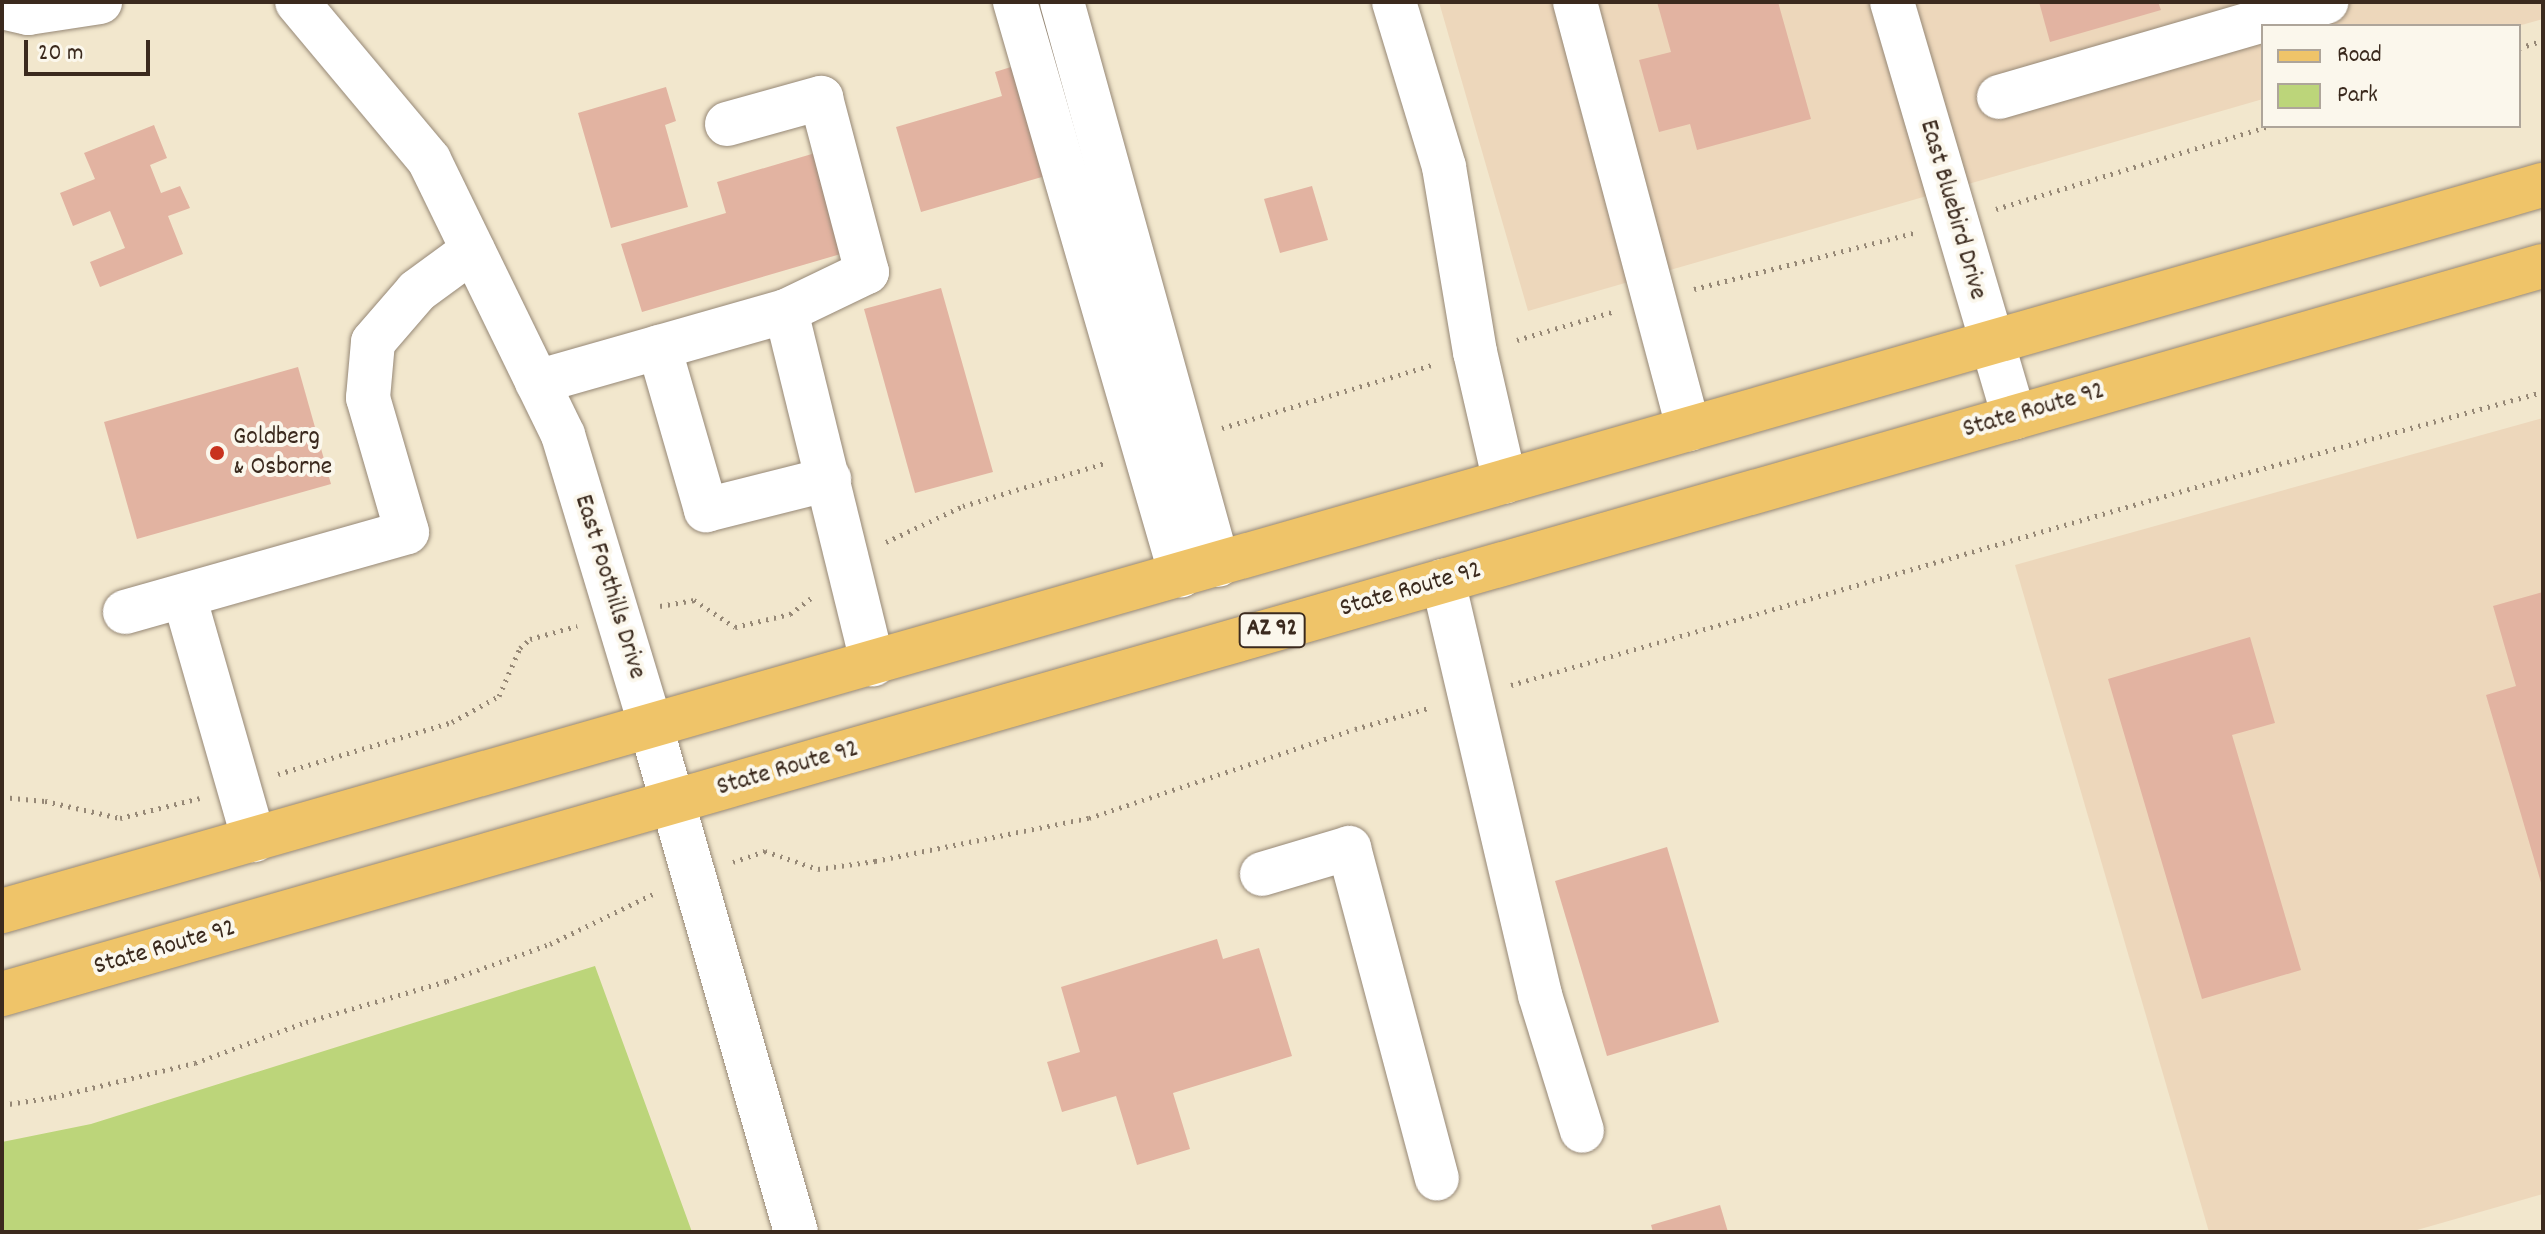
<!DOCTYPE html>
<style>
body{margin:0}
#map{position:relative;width:2545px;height:1234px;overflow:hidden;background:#f2e7cd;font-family:Dekko,sans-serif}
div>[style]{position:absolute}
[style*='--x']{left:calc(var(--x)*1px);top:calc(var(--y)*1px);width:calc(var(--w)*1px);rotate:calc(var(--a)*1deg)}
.built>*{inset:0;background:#edd7bb}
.green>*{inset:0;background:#bcd57a}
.building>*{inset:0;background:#e2b3a1}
.path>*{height:5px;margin-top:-2.5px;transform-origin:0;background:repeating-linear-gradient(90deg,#968876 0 2px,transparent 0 8px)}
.roads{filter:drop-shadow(0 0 2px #968876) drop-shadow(0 0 2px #968876)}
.minor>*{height:44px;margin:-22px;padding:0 22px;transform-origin:22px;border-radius:22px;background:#fff}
.major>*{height:44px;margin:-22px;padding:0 22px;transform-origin:22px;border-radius:22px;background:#efc469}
.dots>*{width:22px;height:22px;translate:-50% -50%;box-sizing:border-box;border:4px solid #fbf7ec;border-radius:50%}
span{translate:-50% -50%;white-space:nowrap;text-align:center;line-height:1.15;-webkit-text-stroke:8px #fbf7ec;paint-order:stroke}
.shield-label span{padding:2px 6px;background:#fbf7ec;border:2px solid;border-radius:6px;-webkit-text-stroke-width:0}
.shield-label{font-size:24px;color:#3b2a1e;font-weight:700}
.street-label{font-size:26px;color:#3b2a1e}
.poi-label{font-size:26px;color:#3b2a1e}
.left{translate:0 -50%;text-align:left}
.frame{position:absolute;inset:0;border:4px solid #3b2a1e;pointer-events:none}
.legend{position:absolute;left:2261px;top:24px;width:260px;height:104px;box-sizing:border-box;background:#fbf7ec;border:2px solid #aea59a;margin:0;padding:10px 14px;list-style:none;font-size:24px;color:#3b2a1e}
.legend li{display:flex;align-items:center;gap:16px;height:40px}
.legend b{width:40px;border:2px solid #aea59a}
.scale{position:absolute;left:24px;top:40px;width:126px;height:36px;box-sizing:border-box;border:4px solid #3b2a1e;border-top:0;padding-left:10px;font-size:24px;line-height:28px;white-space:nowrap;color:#3b2a1e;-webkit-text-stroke:6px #fbf7ec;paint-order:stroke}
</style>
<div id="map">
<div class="built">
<i style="clip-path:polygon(1439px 2px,2543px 2px,2543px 19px,2518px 26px,2263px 26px,2263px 99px,1528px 311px)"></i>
<i style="clip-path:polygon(2543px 418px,2543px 1194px,2410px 1232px,2209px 1232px,2015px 565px)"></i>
</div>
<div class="green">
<i style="clip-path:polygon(595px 966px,692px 1232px,2px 1232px,2px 1142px,91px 1124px)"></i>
</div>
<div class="building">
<i style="clip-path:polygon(1657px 2px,1778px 2px,1811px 119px,1697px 150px,1690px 124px,1659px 132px,1639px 60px,1671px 52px)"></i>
<i style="clip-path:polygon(2039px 2px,2158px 2px,2161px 10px,2050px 42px)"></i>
<i style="clip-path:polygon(1027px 62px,1059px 172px,921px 212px,896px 127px,1002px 96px,995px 72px)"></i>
<i style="clip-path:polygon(666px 87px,676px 121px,665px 125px,688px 207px,611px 228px,578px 113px)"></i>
<i style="clip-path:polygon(154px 125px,167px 158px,150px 165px,161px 193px,180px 186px,190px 208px,168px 216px,183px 254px,100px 287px,90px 262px,125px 248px,110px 211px,73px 226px,60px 193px,95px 179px,84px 153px)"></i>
<i style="clip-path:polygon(822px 151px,851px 251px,642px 312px,621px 244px,726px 213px,717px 182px)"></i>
<i style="clip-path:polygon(1312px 186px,1328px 240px,1280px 253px,1264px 199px)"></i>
<i style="clip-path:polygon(941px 288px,993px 472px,915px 493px,864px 309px)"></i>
<i style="clip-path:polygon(298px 367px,331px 484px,137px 539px,104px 422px)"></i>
<i style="clip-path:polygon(2543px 592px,2543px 886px,2542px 886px,2486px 695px,2516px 686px,2493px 606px)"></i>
<i style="clip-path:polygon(2250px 637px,2275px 723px,2232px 735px,2301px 970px,2202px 999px,2108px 679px)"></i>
<i style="clip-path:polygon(1667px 847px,1719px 1022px,1607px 1056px,1555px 881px)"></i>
<i style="clip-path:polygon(1217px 939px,1223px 959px,1259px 948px,1292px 1056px,1173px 1093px,1190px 1149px,1137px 1165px,1116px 1096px,1062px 1112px,1047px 1062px,1080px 1052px,1061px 987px)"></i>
<i style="clip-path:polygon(1720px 1205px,1728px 1232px,1653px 1232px,1651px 1225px)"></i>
</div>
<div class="path">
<i style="--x:2519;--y:48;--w:25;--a:-18"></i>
<i style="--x:1996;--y:209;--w:286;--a:-16.9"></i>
<i style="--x:1694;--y:289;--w:230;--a:-14.3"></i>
<i style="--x:1517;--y:340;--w:102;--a:-16.5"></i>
<i style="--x:1222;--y:428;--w:222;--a:-16.7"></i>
<i style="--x:886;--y:542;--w:85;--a:-25.1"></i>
<i style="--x:963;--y:506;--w:148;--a:-16.8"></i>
<i style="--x:660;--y:606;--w:35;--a:-10"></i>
<i style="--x:694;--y:600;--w:49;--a:33.4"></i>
<i style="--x:735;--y:627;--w:57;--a:-13.3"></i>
<i style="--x:790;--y:614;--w:26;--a:-37"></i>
<i style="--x:1511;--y:685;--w:728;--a:-16.12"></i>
<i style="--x:2210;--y:483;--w:345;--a:-15.3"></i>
<i style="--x:278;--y:774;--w:182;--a:-16.6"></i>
<i style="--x:452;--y:722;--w:54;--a:-29"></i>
<i style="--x:499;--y:696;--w:52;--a:-66.4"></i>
<i style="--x:520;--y:648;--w:13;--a:-42"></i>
<i style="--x:530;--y:639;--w:49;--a:-15.5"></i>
<i style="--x:2;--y:797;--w:43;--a:5.3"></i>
<i style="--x:45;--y:801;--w:77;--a:12.8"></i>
<i style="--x:120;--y:818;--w:82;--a:-14"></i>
<i style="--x:733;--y:862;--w:34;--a:-19"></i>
<i style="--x:765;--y:851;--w:56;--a:18.8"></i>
<i style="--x:818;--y:869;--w:58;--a:-8"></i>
<i style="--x:875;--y:861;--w:218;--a:-11.4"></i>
<i style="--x:1089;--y:818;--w:280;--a:-18.5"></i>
<i style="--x:1355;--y:729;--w:76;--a:-16"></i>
<i style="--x:2;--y:1105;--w:53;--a:-8.7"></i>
<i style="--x:54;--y:1097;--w:145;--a:-13.6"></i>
<i style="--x:195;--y:1063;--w:118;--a:-20.3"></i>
<i style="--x:306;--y:1022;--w:147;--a:-16.2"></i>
<i style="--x:447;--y:981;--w:109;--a:-19.8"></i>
<i style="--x:550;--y:944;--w:114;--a:-25.9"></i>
</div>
<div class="roads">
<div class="minor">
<i style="--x:297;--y:2;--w:206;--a:50.1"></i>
<i style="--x:429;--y:160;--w:306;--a:64"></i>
<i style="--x:563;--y:435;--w:305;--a:73.2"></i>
<i style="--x:651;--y:727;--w:525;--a:73.98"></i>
<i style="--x:1015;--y:2;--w:597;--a:73.84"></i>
<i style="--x:1062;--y:2;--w:584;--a:74.51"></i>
<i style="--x:1394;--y:2;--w:172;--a:73.1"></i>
<i style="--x:1444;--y:167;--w:188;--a:80.5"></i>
<i style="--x:1475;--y:352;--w:133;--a:77"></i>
<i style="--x:1575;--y:2;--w:442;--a:75.1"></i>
<i style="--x:1892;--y:2;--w:433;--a:73.6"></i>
<i style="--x:2;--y:7;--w:27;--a:13"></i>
<i style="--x:28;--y:13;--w:73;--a:-8.7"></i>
<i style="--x:1999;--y:97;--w:341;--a:-16.2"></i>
<i style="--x:727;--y:124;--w:98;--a:-15.5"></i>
<i style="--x:821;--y:98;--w:180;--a:75.2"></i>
<i style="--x:867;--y:272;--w:90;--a:154.3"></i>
<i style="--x:659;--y:347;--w:170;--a:73.9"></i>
<i style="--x:706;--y:510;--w:127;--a:-14.1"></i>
<i style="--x:537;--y:382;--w:259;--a:-15.9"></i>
<i style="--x:786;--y:311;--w:364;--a:76.2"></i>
<i style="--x:1443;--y:581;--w:425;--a:76.8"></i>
<i style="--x:1540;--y:995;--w:142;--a:72.8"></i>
<i style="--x:184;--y:596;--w:254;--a:74"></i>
<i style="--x:125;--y:612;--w:293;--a:-15.8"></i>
<i style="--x:407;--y:532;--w:140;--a:-106.2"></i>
<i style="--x:368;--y:398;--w:56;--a:-84.9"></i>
<i style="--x:373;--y:342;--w:67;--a:-49.2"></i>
<i style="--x:417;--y:291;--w:69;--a:-36.2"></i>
<i style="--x:1262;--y:874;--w:91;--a:-16.6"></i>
<i style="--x:1349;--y:848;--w:342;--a:75.1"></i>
</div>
<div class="major">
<i style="--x:2;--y:911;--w:2643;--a:-15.95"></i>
<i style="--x:2;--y:994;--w:2643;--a:-15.99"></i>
</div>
</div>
<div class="dots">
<i style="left:217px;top:453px;background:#c8321e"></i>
</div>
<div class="shield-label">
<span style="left:1272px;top:630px">AZ 92</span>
</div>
<div class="street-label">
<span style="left:1952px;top:210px;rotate:74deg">East Bluebird Drive</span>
<span style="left:2034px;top:411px;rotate:-16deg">State Route 92</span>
<span style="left:609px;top:587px;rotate:73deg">East Foothills Drive</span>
<span style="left:1411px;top:590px;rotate:-16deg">State Route 92</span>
<span style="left:788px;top:769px;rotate:-16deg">State Route 92</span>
<span style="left:165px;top:948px;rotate:-16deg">State Route 92</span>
</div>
<div class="poi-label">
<span class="left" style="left:233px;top:453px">Goldberg<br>&amp; Osborne</span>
</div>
<div class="frame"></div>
<ul class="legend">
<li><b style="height:10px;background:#efc469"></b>Road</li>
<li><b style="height:22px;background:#bcd57a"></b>Park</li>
</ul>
<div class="scale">20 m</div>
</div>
